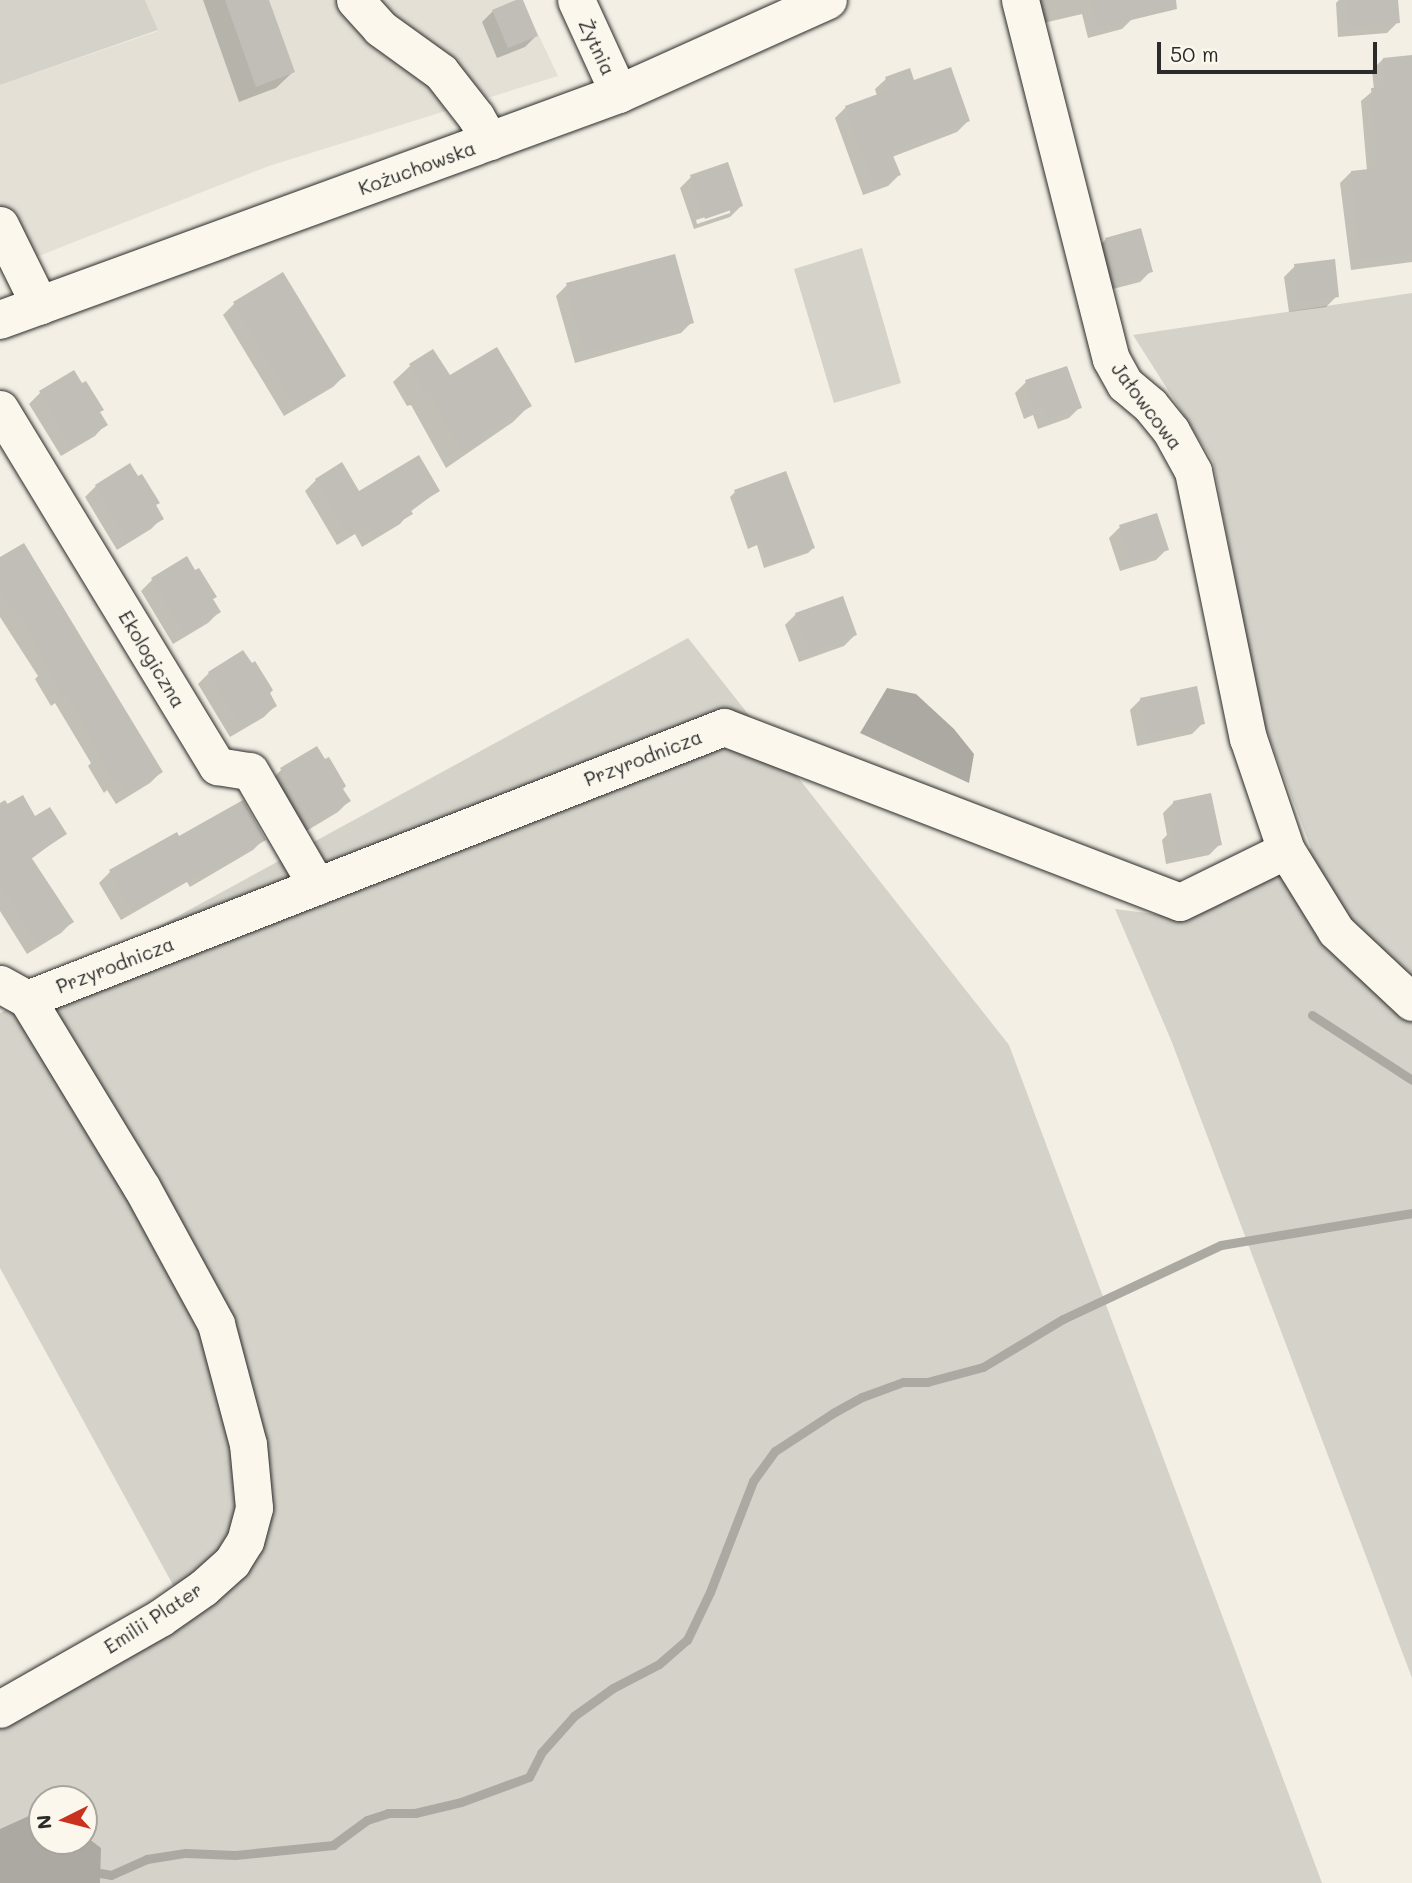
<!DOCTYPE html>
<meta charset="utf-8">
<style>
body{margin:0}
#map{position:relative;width:1412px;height:1883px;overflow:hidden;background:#f3efe4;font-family:Mali,sans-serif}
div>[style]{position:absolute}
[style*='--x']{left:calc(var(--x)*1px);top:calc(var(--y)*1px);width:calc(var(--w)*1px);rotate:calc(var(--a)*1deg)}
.built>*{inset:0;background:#e4e0d6}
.green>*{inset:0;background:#d5d2c9}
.water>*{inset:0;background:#aca9a2}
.shadow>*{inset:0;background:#0003}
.stream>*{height:9px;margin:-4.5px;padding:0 4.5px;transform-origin:4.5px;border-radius:4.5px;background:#aca9a2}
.building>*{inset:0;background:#c0beb6}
.roads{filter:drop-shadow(0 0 2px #2b2b2b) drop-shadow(0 0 2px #2b2b2b)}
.minor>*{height:37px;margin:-18.5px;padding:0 18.5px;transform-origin:18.5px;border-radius:18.5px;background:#fbf7ec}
.major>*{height:38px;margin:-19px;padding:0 19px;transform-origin:19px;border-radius:19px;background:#fbf7ec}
span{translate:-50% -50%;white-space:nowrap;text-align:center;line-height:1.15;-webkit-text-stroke:5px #fbf7ec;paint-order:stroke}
.street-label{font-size:19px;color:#2b2b2b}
.north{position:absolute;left:28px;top:1785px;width:70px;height:70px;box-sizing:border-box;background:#fbf7ec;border:2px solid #a8a59f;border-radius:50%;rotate:264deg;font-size:19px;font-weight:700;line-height:28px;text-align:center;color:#2b2b2b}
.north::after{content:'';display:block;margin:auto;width:24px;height:32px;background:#c8321e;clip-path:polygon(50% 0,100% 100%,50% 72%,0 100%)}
.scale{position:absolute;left:1157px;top:42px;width:220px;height:32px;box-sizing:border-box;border:4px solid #2b2b2b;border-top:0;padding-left:9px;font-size:21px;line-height:24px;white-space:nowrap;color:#2b2b2b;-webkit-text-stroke:5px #fbf7ec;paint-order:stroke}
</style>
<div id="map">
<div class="built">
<i style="clip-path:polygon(145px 0,522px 0,558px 76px,269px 166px,0 271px,0 85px,158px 31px)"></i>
</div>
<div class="green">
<i style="clip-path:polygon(0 0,145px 0,158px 30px,0 85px)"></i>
<i style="clip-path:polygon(862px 248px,901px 383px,834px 403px,794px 269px)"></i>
<i style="clip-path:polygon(1412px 293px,1412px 1678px,1171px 1040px,1115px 909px,1178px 917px,1311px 848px,1260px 713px,1213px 461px,1133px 335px)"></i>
<i style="clip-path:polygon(evenodd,688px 638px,1009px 1045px,1322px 1883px,0 1883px,0 1728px,191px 1618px,0 1268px,0 1013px,688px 638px,42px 1799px,84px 1799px,84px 1841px,42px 1841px,42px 1799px)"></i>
</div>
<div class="water">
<i style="clip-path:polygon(887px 688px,916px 694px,954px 729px,974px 754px,969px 783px,860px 733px)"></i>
<i style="clip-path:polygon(42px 1810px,42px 1841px,84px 1841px,84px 1835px,101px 1848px,100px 1883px,0 1883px,0 1829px)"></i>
</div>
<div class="shadow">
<i style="clip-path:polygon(203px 0,267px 0,293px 72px,276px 88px,239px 102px)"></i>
<i style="clip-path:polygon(521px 0,536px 36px,525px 47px,497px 58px,482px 22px,493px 11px)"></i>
<i style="clip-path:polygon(1028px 0,1129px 0,1133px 18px,1122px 29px,1088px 38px,1082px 14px,1035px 25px)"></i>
<i style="clip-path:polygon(1339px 0,1397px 0,1398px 22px,1387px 33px,1338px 37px,1336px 3px)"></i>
<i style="clip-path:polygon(1412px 57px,1412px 262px,1351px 270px,1340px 183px,1351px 172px,1367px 171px,1361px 101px,1374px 90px,1372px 70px,1383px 59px)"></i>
<i style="clip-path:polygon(886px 79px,913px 83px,968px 121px,957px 132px,892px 157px,899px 175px,888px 186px,863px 195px,835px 118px,846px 107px,877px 96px,875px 89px)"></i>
<i style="clip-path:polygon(evenodd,691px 177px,741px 206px,730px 217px,694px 229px,680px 188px,691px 177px,730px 209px,730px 213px,697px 224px,696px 220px,730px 209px)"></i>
<i style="clip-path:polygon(1106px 239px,1151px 271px,1140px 282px,1105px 291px,1095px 250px)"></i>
<i style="clip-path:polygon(1295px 266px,1337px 296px,1326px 307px,1289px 312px,1284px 277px)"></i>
<i style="clip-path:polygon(283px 274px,344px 376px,333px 387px,284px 416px,223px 315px,234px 304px)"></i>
<i style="clip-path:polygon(567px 285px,692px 322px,681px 333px,575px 363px,556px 296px)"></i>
<i style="clip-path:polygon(410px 366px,449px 377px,530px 405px,513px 422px,446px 468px,411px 405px,407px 406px,393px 382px)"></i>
<i style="clip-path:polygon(73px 372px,105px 425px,95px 436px,61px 456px,29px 404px,40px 393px)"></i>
<i style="clip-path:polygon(1026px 382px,1080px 407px,1069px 418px,1038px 429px,1033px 415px,1024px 419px,1015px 393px)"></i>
<i style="clip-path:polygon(785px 474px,813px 548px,808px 553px,764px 568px,757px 545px,748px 549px,730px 497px,735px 492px)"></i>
<i style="clip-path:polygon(316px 480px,358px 494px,438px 491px,410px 512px,400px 524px,362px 547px,355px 534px,337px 545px,305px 491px)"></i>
<i style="clip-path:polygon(96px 486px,154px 506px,162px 518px,151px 529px,117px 550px,85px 497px)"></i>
<i style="clip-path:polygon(1120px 527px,1167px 549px,1156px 560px,1120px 571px,1109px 538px)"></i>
<i style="clip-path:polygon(0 559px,161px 772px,150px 783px,116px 804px,107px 790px,104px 793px,88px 766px,91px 763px,55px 703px,51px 706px,35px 679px,38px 676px,0 617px)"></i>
<i style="clip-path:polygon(152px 580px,219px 612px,208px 623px,173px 644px,141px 591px)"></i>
<i style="clip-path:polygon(796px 614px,855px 635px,844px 646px,799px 662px,785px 625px)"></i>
<i style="clip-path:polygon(209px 673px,268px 693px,275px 706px,264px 717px,230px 737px,198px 684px)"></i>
<i style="clip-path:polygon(1141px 699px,1203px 723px,1192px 734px,1137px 746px,1130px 710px)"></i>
<i style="clip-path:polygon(282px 769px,341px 789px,349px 801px,338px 812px,303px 833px,271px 780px)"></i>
<i style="clip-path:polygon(5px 800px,9px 806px,65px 834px,31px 859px,72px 922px,61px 933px,27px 954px,0 911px,0 803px)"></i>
<i style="clip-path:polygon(1174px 802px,1220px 844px,1209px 855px,1166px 864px,1162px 840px,1167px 835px,1163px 813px)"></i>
<i style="clip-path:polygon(179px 839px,264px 839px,253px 850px,190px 887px,187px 882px,121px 920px,99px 883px,110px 872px)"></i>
</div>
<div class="stream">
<i style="--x:1312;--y:1015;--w:119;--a:33"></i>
<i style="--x:100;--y:1873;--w:11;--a:10"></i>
<i style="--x:111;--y:1875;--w:39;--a:-24"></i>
<i style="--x:147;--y:1859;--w:39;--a:-9"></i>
<i style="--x:186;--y:1853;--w:49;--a:2.3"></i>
<i style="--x:235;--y:1855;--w:99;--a:-5.8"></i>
<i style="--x:333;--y:1845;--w:42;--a:-36.3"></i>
<i style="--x:367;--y:1820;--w:22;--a:-18"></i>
<i style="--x:388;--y:1813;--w:27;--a:0"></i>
<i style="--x:415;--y:1813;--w:47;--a:-13.4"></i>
<i style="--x:461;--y:1802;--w:72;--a:-20.2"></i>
<i style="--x:529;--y:1777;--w:27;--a:-63"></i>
<i style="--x:541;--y:1753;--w:50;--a:-48.3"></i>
<i style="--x:574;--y:1716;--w:48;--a:-35.7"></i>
<i style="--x:613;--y:1688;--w:52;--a:-27.6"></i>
<i style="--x:659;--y:1664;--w:37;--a:-41"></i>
<i style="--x:687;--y:1640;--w:53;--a:-64.4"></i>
<i style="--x:710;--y:1592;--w:119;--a:-68.8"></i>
<i style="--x:753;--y:1481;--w:37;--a:-54"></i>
<i style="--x:775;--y:1451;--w:69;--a:-33.2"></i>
<i style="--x:833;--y:1413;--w:33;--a:-29"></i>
<i style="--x:862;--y:1397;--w:44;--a:-20.1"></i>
<i style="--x:903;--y:1382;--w:24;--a:0"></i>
<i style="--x:927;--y:1382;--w:58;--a:-15"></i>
<i style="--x:983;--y:1367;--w:93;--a:-31"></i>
<i style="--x:1063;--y:1319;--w:174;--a:-25.1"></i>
<i style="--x:1221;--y:1245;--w:194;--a:-9.5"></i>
</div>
<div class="building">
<i style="clip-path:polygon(225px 0,269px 0,295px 72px,256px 87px)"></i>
<i style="clip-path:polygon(516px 0,523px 0,538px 36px,508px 48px,492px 10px)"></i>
<i style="clip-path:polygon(1092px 0,1176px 0,1177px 9px,1098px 28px)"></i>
<i style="clip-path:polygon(1347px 0,1398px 0,1400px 23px,1349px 27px)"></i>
<i style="clip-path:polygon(1412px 55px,1412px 254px,1361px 259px,1351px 171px,1378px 168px,1371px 88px,1385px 87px,1383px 58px)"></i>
<i style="clip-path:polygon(951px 67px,970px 121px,891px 151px,901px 175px,874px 185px,845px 106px,889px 90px,885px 77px,910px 68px,914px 80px)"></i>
<i style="clip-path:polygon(728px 162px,743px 206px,705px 219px,690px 175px)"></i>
<i style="clip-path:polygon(1141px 228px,1153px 272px,1116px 281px,1105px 238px)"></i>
<i style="clip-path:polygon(675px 254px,694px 323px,585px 353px,566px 283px)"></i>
<i style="clip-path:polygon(1335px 259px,1339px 297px,1299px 302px,1294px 264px)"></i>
<i style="clip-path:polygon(283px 272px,346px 376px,296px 406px,233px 302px)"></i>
<i style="clip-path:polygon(497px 347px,532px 406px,482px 435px,485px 440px,463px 453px,428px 389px,424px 391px,409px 364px,433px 349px,450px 375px)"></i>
<i style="clip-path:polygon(1067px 366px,1082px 408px,1048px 419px,1044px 406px,1035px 409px,1025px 380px)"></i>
<i style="clip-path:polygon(74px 370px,82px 383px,86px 381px,104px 410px,100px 412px,108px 425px,72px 447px,39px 391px)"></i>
<i style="clip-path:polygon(419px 455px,440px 491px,410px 509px,413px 514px,374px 537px,366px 525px,349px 535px,315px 479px,342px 462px,359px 491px)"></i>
<i style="clip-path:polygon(130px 463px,138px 476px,142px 474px,160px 503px,156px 505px,164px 519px,128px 540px,95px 485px)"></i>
<i style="clip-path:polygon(786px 471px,815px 548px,769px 564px,762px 542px,753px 545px,734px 490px)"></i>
<i style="clip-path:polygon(1157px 513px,1169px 550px,1131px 561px,1119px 525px)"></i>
<i style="clip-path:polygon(24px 543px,163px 772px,127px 794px,119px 781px,115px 783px,75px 707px,66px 694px,63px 696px,45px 667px,48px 665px,23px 619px,14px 607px,10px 609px,0 593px,0 557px)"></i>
<i style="clip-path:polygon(187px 556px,195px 570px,199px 568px,217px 597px,213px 599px,221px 612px,185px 634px,151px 578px)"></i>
<i style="clip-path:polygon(843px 596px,857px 635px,810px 652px,795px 613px)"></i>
<i style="clip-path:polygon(243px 650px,252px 663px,255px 661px,273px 690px,270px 693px,277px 706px,242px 728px,208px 672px)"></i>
<i style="clip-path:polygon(1197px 686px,1205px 724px,1147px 736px,1140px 698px)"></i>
<i style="clip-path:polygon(317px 746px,325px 759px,329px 757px,346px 786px,343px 789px,351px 801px,315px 823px,280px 768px)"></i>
<i style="clip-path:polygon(1211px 793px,1222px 845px,1177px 854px,1172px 828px,1178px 827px,1173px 801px)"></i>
<i style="clip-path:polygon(23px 795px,35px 816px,50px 807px,67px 834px,31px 857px,74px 922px,38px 944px,0 884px,0 808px)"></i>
<i style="clip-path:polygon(243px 800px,266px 840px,201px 877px,198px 873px,132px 910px,109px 870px,177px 832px,179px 836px)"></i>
</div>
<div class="roads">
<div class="minor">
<i style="--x:355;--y:0;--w:38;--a:48"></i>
<i style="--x:380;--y:28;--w:75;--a:35.8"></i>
<i style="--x:441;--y:72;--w:57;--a:52.1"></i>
<i style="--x:476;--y:117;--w:28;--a:60"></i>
<i style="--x:576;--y:0;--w:103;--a:65.4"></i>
<i style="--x:1020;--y:0;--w:370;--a:75.8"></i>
<i style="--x:1111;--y:359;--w:29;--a:61"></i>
<i style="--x:1125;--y:384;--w:33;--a:40"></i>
<i style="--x:1150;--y:405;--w:33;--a:51"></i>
<i style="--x:1171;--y:431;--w:46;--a:61.2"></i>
<i style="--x:1193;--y:471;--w:273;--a:78.4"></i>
<i style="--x:1248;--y:738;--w:118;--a:71.3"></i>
<i style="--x:1286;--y:850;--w:95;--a:58.3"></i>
<i style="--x:1336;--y:931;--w:104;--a:43.1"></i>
<i style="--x:0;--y:225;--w:90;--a:63.7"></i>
<i style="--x:0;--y:409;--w:418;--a:58.7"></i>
<i style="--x:217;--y:766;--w:33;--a:9"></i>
<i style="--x:250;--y:771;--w:133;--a:59.8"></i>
<i style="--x:0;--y:984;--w:31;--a:29"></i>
<i style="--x:27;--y:999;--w:221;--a:58.7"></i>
<i style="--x:142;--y:1188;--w:155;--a:61.4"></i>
<i style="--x:216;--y:1324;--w:124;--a:75.1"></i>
<i style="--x:248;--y:1444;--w:64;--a:84.6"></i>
<i style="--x:254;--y:1508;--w:34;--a:105"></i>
<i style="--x:245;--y:1541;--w:25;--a:122"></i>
<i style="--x:232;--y:1562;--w:39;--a:138"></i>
<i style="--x:203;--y:1588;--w:52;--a:145.1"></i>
<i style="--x:160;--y:1618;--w:184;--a:150.4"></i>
<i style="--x:27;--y:999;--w:748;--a:-21.32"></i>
<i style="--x:724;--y:727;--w:488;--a:21"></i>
<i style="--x:1180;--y:902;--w:118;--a:-26.1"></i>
</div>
<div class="major">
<i style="--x:0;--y:320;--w:659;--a:-20.06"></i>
<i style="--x:619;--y:94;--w:229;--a:-24.2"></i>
</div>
</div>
<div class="street-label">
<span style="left:597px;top:47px;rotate:65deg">Żytnia</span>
<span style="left:417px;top:168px;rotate:-20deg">Kożuchowska</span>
<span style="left:1147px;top:406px;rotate:53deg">Jałowcowa</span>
<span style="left:152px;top:659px;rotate:59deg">Ekologiczna</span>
<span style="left:643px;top:758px;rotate:-21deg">Przyrodnicza</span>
<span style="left:115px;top:965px;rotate:-21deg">Przyrodnicza</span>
<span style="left:153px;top:1618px;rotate:-33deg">Emilii Plater</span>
</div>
<div class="north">N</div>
<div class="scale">50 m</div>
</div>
